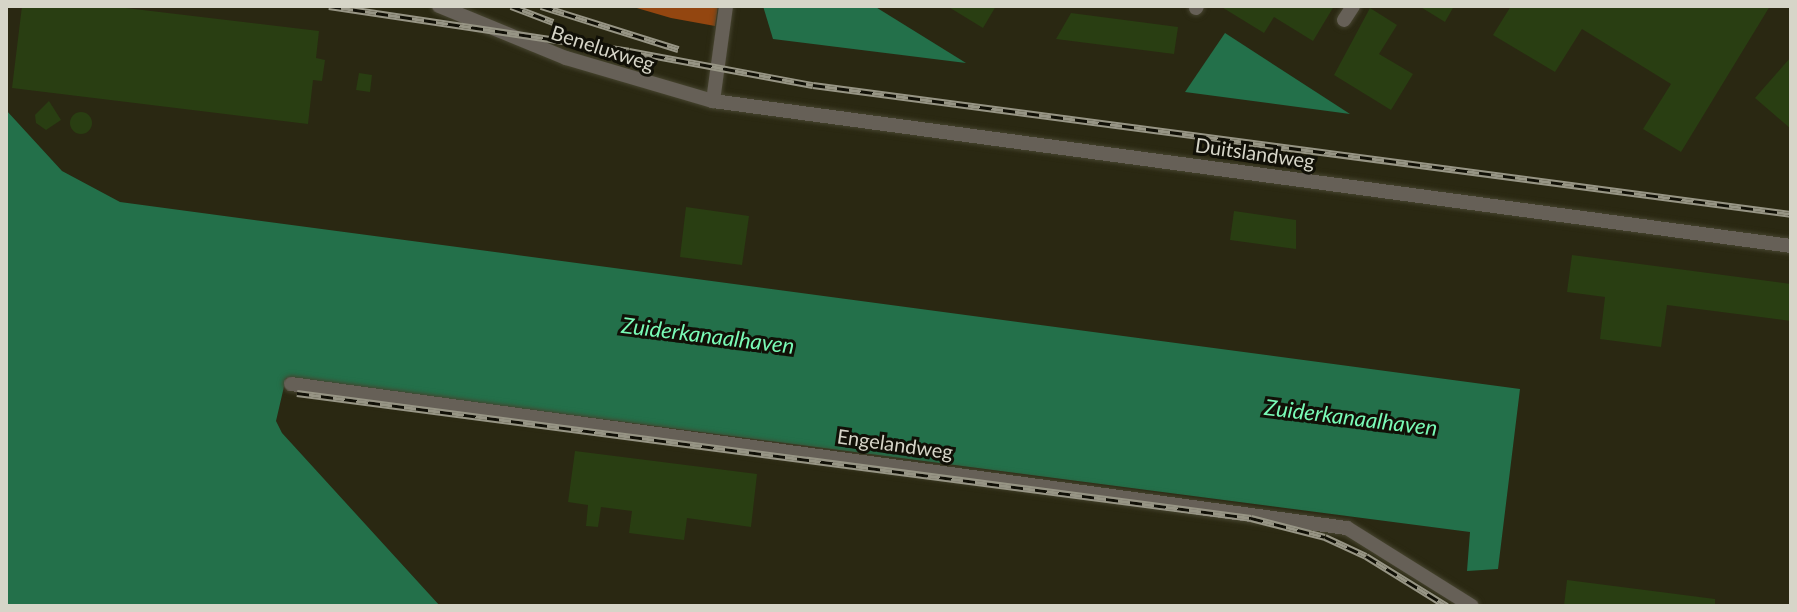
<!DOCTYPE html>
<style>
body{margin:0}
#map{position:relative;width:1797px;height:612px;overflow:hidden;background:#2a2812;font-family:Lato,sans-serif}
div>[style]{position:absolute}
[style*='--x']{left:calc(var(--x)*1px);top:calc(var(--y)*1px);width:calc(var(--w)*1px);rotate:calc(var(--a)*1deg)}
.forest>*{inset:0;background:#934610}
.water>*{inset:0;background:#23704a}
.building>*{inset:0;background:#293e12}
.round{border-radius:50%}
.roads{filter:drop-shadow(0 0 2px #46442f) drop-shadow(0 0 2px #46442f)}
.minor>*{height:14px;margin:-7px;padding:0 7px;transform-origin:7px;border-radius:7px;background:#666057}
.rail>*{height:7px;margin-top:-3.5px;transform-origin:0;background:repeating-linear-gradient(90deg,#111007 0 12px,#979585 0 24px);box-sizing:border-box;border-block:2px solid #979585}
span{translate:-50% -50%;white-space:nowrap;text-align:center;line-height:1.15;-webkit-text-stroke:6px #111007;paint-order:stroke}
.street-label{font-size:20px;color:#d6d5c8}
.water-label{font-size:22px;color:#79fab6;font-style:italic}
.frame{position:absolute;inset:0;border:8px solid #d6d5c8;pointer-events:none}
</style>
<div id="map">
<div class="forest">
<i style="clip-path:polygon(630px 6px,718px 6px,715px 26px,671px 18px)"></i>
</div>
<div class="water">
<i style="clip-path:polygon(763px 6px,874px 6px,966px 63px,773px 39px)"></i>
<i style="clip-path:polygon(1225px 33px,1350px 114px,1185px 92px)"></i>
<i style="clip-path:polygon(6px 110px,62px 171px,120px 202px,1520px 389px,1498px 569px,1467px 571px,1470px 532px,286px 378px,276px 421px,282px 433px,440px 606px,6px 606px)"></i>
</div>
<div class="building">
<i style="clip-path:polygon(22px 6px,109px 6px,319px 31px,316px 58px,325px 60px,322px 81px,313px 80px,308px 124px,12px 88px)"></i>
<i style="clip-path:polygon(947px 6px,996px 6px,983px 28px)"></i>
<i style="clip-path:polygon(1220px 6px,1334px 6px,1313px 41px,1274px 17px,1264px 33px)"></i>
<i style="clip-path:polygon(1419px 6px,1454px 6px,1445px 22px)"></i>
<i style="clip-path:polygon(1511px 6px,1770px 6px,1681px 152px,1643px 129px,1671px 84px,1582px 29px,1555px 72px,1493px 35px)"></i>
<i style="clip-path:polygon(1370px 8px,1397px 25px,1379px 54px,1413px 74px,1391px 110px,1334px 75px)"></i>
<i style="clip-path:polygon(1071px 13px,1178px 27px,1174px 54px,1056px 39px)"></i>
<i style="clip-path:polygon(1791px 57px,1791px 129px,1755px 98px)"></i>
<i style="clip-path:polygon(359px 73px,372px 75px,370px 92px,356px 90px)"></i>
<i style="clip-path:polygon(49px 101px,61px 120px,46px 130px,36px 123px,35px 115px)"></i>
<i class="round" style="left:70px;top:112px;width:22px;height:22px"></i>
<i style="clip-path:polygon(686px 207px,749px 216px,742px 265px,680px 257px)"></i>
<i style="clip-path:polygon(1234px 211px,1296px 220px,1296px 249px,1230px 240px)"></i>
<i style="clip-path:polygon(1572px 255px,1791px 284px,1791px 321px,1667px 305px,1661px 347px,1600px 339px,1605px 297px,1567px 292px)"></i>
<i style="clip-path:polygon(575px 451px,757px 474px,751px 527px,687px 518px,684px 540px,629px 533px,632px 511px,601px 507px,598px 527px,586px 526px,588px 505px,568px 502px)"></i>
<i style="clip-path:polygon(1567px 580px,1715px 599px,1715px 606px,1564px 606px)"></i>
</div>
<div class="roads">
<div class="minor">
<i style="--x:439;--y:6;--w:137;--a:22.3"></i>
<i style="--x:566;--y:58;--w:153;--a:16.3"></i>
<i style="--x:713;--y:101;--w:1088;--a:7.66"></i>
<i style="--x:1196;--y:8;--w:2;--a:-63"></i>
<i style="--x:1344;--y:20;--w:17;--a:-57"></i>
<i style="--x:713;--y:101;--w:96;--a:-82.2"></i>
<i style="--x:291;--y:384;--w:1066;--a:7.77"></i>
<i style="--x:1347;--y:528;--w:147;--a:32"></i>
</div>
</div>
<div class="rail">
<i style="--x:329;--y:6;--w:303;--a:8.5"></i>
<i style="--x:629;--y:51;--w:187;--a:10.5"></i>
<i style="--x:813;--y:85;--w:986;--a:7.51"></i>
<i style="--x:511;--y:6;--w:45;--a:20.9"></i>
<i style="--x:541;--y:6;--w:144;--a:17.4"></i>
<i style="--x:297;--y:393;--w:962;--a:7.46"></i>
<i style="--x:1251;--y:518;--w:76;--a:14.4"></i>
<i style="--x:1325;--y:537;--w:45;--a:24.9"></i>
<i style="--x:1366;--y:556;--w:95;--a:31.7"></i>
</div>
<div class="street-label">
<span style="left:603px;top:48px;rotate:18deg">Beneluxweg</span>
<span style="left:1255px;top:153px;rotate:8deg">Duitslandweg</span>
<span style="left:895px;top:444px;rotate:8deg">Engelandweg</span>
</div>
<div class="water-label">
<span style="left:708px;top:335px;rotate:7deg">Zuiderkanaalhaven</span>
<span style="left:1351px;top:417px;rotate:7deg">Zuiderkanaalhaven</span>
</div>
<div class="frame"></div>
</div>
